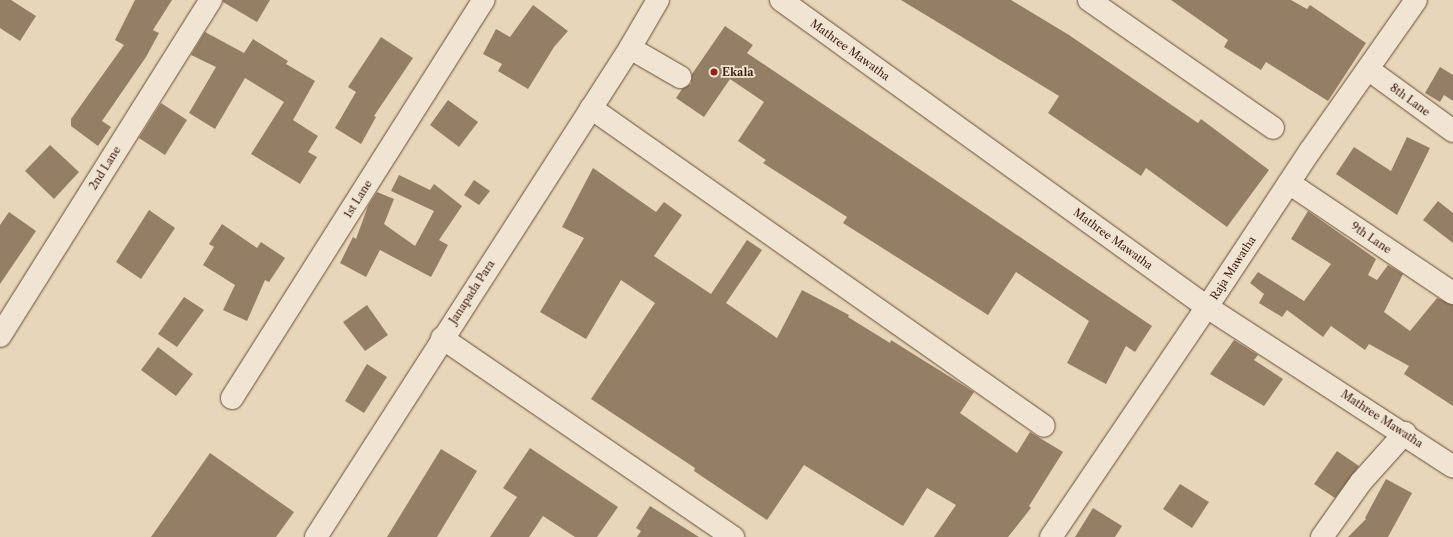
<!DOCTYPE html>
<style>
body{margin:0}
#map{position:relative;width:1453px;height:537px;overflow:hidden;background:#e8d6b9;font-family:"Libre Caslon Text",serif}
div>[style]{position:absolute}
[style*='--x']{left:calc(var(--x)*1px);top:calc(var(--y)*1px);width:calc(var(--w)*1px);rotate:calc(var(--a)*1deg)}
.building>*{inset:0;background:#957e66}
.roads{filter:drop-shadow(0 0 1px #674c38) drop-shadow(0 0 1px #674c38)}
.minor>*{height:22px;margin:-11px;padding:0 11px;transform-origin:11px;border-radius:11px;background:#f0e4d2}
.dots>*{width:11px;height:11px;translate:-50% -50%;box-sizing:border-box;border:2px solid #f0e4d2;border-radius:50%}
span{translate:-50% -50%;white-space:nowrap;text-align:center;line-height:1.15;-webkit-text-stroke:3.5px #f0e4d2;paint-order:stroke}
.street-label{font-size:11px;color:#3c1e0d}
.poi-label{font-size:11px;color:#3c1e0d;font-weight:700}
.left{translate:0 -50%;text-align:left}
</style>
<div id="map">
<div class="building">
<i style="clip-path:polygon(0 0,11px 0,36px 16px,20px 41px,0 28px)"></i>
<i style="clip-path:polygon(135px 0,172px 0,153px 30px,159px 33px,146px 57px,102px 121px,111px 127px,98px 146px,71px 126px,71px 119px,124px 45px,115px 40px)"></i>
<i style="clip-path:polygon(223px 0,270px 0,257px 22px,223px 2px)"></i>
<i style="clip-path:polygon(901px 0,1011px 0,1069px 35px,1198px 123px,1201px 119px,1269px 170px,1227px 227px,1146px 168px,1141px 176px,1048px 113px,1059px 96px)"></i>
<i style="clip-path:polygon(1171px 0,1291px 0,1307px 9px,1310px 5px,1366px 43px,1328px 101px,1266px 62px,1261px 70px,1224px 47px,1228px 40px)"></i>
<i style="clip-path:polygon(533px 5px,568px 31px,554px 47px,528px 89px,498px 71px,502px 64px,483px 54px,496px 29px,510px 37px)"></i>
<i style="clip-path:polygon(725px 26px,753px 45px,747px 53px,1152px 326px,1135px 352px,1126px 346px,1106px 384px,1067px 363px,1089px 321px,1016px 272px,988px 315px,843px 223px,847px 217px,763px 163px,766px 160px,738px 141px,764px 102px,730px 79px,704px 117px,676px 98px,682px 89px,691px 84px,692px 74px)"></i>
<i style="clip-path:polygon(205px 32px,244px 53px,253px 39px,288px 61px,286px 64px,315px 81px,293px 120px,318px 136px,308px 152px,317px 157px,300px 184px,251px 154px,284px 102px,245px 78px,215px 129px,189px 113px,216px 67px,191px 55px)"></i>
<i style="clip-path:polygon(381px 37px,413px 58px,374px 116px,376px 117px,361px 144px,335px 128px,356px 92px,348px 87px)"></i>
<i style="clip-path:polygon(1440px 67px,1453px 75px,1453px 101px,1444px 95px,1440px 102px,1425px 93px)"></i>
<i style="clip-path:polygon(448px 100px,478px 122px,459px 147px,430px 125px)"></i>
<i style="clip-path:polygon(161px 103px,187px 120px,165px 155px,139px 138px)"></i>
<i style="clip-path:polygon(1407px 137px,1430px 148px,1397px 215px,1336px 174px,1354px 147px,1391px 171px)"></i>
<i style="clip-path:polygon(50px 145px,79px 172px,54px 199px,25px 171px)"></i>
<i style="clip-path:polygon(593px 168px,656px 212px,664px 202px,682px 215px,654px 256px,711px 294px,747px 240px,762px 250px,726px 303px,777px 338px,802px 290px,849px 315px,848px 317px,890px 343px,891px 340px,974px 392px,960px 413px,1017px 453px,1030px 432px,1063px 452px,1029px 506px,1031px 508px,1008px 537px,934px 537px,956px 505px,927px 488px,903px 526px,804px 465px,767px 520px,694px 471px,695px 468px,591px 399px,655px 303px,621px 280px,586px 339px,540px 312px,584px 238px,562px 227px)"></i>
<i style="clip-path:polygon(399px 175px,430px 190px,434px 184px,462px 206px,439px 240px,448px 245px,431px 277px,380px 250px,366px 277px,340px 263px,353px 237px,356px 239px,368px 206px,377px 192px,394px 199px,384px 224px,415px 246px,434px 211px,391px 191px)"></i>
<i style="clip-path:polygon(474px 180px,490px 191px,479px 205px,464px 195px)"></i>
<i style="clip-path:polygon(1438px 201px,1453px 213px,1453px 243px,1423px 220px)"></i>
<i style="clip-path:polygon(149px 210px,175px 228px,141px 279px,116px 262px)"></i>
<i style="clip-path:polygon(1308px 211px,1376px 259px,1368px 275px,1377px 280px,1388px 265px,1403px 274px,1384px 312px,1410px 331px,1437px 298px,1453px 305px,1453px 406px,1404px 374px,1409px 366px,1369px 344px,1365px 350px,1331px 326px,1323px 337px,1287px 310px,1282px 317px,1259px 303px,1264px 294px,1250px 283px,1258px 272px,1304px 301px,1331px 264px,1291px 239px)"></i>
<i style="clip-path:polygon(9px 212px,36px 231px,0 284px,0 225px)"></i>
<i style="clip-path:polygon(222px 224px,257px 248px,261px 242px,285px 258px,269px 282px,265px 280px,247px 321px,223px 310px,235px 285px,203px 265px,214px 247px,209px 244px)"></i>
<i style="clip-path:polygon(184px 297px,204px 310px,177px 347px,158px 334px)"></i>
<i style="clip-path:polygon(367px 305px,388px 335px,365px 351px,343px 322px)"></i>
<i style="clip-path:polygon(1234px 340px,1258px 355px,1254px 360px,1283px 379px,1264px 406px,1210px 374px)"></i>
<i style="clip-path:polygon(158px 347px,193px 374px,176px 396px,141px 370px)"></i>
<i style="clip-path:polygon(367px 364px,387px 377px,364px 413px,345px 401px)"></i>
<i style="clip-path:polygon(530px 448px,618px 507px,597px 537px,575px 537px,543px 516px,529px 537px,490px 537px,517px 497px,503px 488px)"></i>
<i style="clip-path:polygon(441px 449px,477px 471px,437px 537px,387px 537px)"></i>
<i style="clip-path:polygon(1337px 451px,1359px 466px,1335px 498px,1314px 484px)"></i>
<i style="clip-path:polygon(210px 453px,294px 512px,276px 537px,151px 537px)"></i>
<i style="clip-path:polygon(1386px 479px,1412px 493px,1388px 537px,1348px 537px,1366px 519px,1365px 518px)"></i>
<i style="clip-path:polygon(1180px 484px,1209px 502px,1192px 528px,1163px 509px)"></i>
<i style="clip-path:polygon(650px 506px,699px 537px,637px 537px,641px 531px,636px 528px)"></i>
<i style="clip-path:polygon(1093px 508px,1122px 526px,1115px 537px,1075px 537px)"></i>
</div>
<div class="roads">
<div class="minor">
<i style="--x:658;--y:0;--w:56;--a:120.3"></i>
<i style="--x:630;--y:48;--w:58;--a:30.1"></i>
<i style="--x:781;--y:0;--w:525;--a:35.78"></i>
<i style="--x:1207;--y:307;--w:293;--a:33"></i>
<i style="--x:1089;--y:0;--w:224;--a:34.8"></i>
<i style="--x:1368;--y:69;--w:105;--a:36.1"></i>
<i style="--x:591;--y:108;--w:553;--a:35.07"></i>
<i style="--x:1289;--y:183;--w:197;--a:33.9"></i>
<i style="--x:0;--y:336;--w:397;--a:-57.9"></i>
<i style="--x:442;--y:338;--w:353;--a:34.4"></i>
<i style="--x:232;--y:398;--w:471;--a:-57.7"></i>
<i style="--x:316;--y:537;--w:581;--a:-57.29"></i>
<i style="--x:1051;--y:537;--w:278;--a:-55.9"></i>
<i style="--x:1207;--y:307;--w:187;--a:-56.6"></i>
<i style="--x:1310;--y:151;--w:184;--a:-54.9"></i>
<i style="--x:1322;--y:537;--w:67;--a:-54.7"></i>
<i style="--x:1361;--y:482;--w:66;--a:-48.1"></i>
</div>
</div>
<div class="dots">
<i style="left:714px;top:72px;background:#8f2418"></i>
</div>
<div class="street-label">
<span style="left:850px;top:50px;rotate:36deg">Mathree Mawatha</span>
<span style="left:1410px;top:100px;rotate:36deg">8th Lane</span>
<span style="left:105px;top:168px;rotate:-58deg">2nd Lane</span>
<span style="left:358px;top:199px;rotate:-58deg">1st Lane</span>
<span style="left:1371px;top:238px;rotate:34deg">9th Lane</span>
<span style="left:1113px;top:239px;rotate:36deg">Mathree Mawatha</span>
<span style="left:1233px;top:268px;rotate:-57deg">Raja Mawatha</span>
<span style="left:472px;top:292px;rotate:-57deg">Janapada Para</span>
<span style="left:1382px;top:419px;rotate:33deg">Mathree Mawatha</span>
</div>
<div class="poi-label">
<span class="left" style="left:722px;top:72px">Ekala</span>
</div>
</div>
